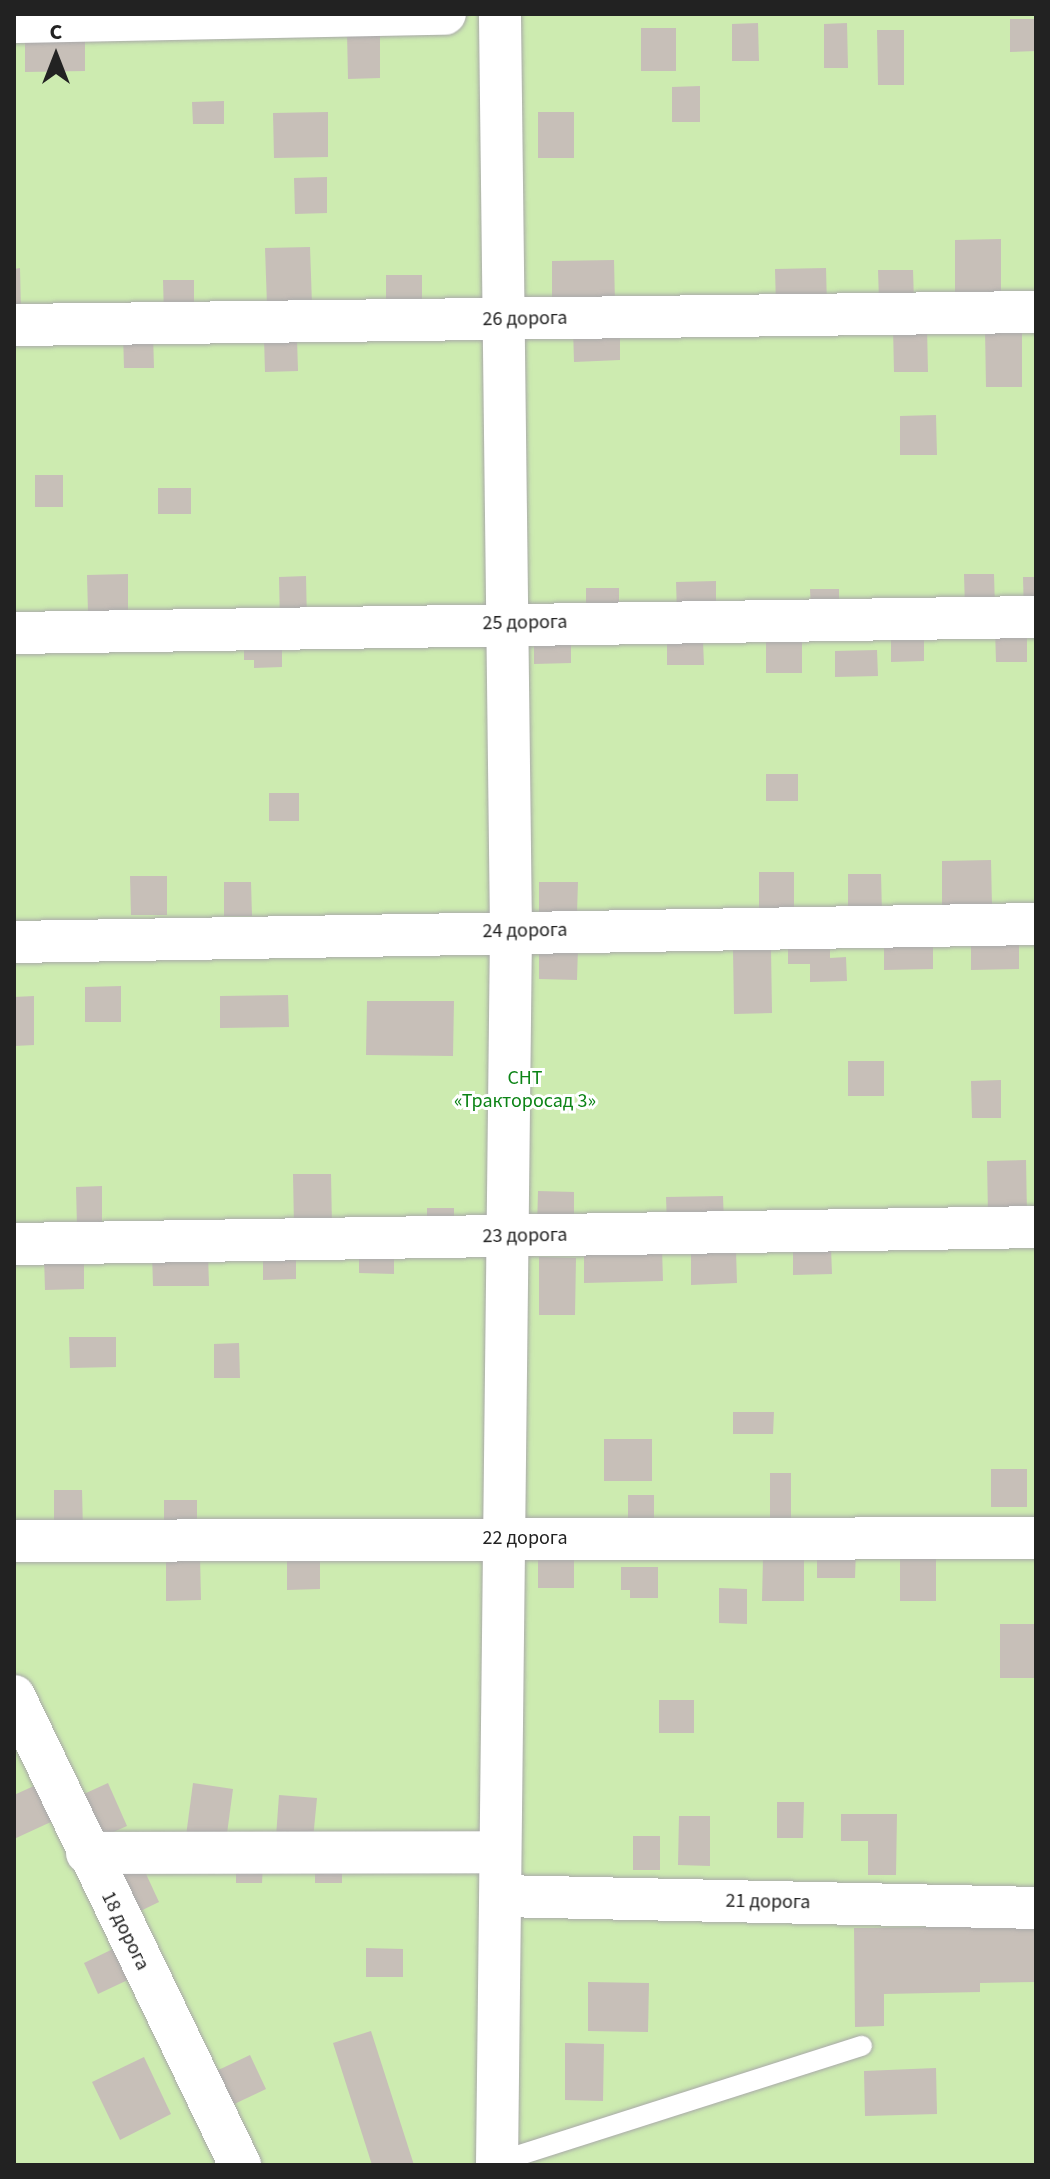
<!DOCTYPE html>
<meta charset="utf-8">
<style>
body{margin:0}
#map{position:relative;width:1050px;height:2179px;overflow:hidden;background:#f2efe9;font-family:"Source Sans 3",sans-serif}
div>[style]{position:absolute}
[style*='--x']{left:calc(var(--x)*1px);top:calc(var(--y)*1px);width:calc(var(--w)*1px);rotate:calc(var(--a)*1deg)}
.grass>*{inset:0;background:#cdebb0}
.building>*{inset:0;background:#c7bfb8}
.roads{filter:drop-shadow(0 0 2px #a9a9a9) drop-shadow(0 0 2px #a9a9a9)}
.service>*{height:20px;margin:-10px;padding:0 10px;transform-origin:10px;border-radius:10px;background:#fff}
.minor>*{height:42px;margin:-21px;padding:0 21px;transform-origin:21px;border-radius:21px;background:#fff}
span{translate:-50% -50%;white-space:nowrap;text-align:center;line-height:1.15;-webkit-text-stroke:6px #fff;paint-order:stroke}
.street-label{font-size:20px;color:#222}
.park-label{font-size:20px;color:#0c8416}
.frame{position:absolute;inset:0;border:16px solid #222;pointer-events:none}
.north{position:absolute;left:16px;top:16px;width:80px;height:80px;-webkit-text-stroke:6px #fff;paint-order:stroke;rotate:0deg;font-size:22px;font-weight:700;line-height:32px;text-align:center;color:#222}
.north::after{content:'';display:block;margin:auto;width:28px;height:36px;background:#222;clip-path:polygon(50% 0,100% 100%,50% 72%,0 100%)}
</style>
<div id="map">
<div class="grass">
<i style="clip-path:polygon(14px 14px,1036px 14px,1036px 2165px,14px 2165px)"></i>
</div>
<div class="building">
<i style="clip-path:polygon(1010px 19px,1036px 19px,1036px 51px,1010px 52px)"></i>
<i style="clip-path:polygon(758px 23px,759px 61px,732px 61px,732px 24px)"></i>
<i style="clip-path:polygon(847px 23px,848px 68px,824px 68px,824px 24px)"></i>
<i style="clip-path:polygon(641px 28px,676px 28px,676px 71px,641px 71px)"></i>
<i style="clip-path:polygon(877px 30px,904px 30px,904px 85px,878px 85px)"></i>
<i style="clip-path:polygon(347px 32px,380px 32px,380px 78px,348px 79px)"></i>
<i style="clip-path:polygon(85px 37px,85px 71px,25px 72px,25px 38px)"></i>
<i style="clip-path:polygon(700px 86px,700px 122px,672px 122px,672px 87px)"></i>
<i style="clip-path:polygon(224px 101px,224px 124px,193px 124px,192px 102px)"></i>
<i style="clip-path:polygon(328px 112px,328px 157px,274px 158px,273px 113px)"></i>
<i style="clip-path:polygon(538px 112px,574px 112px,574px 158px,538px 158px)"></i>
<i style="clip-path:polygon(327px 177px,327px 213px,295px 214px,294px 178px)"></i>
<i style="clip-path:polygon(1001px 239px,1001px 295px,955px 295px,955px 240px)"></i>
<i style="clip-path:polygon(310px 247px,312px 304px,267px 305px,265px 248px)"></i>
<i style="clip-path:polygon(614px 260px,615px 303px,552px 304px,552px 261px)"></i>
<i style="clip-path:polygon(20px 268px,21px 313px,14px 313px,14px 269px)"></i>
<i style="clip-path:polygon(826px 268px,827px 306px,776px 307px,775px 269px)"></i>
<i style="clip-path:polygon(878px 270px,913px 270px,914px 301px,879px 302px)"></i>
<i style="clip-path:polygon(386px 275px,422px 275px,422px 307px,386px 307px)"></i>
<i style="clip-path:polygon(163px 280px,194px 280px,194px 317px,164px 317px)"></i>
<i style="clip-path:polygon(620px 327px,620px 360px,574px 362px,573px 328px)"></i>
<i style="clip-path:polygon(927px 327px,928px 372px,894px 372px,893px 328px)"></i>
<i style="clip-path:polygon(1022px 328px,1022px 387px,986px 387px,985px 329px)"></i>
<i style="clip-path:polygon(123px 333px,153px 333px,154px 368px,124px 368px)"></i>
<i style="clip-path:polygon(264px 338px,297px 338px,298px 371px,265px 372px)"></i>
<i style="clip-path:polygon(936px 415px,937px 455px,900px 455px,900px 416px)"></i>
<i style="clip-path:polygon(35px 475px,63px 475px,63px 507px,35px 507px)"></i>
<i style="clip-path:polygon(158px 488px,191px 488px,191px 514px,158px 514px)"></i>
<i style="clip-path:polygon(128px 574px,128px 613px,88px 613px,87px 575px)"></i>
<i style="clip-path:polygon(964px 574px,994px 574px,995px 608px,965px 609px)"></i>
<i style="clip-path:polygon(306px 576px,307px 623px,280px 624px,279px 577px)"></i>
<i style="clip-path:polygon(1023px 577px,1036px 577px,1036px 615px,1024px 616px)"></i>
<i style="clip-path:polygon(716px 581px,716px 612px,677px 613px,676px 582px)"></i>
<i style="clip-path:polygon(586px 588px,619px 588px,619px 613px,586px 613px)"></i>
<i style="clip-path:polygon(810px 589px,839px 589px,839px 611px,811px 611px)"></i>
<i style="clip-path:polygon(1027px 628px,1027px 662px,996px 662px,995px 629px)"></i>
<i style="clip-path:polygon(891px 630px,924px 630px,924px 661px,891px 662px)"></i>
<i style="clip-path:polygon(534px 633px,571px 633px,571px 663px,534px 664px)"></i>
<i style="clip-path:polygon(766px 635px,802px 635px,802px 673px,766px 673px)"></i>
<i style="clip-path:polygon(667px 641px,703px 641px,704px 665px,667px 665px)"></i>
<i style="clip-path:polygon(244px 643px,282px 643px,282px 667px,254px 668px,254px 660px,244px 660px)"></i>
<i style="clip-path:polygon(877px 650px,878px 676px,835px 677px,835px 651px)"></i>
<i style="clip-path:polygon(766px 774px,798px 774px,798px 801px,766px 801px)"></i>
<i style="clip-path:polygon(269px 793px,299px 793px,299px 821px,269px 821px)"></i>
<i style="clip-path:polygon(991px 860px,992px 906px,942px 907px,942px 861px)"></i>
<i style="clip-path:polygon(759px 872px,794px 872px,794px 915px,759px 915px)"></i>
<i style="clip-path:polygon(848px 874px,881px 874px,882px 913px,848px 913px)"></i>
<i style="clip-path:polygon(130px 876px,167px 876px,167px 915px,131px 915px)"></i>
<i style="clip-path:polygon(224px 882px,251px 882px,252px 916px,224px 916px)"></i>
<i style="clip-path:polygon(539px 882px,578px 882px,577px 913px,539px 913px)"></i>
<i style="clip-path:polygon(830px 939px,830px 958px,846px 957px,847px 981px,810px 982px,810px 964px,788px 964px,788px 940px)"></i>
<i style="clip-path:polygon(933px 941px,933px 969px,884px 970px,884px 942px)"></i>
<i style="clip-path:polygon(971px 943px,1019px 943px,1019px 969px,971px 970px)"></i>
<i style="clip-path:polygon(539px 946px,578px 947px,577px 980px,539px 979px)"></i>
<i style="clip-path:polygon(771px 948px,772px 1013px,734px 1014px,733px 949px)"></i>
<i style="clip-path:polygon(121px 986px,121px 1022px,85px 1022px,85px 987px)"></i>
<i style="clip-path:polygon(288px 995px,289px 1027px,220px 1028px,220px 996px)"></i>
<i style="clip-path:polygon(34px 996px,34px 1045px,14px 1046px,14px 997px)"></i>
<i style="clip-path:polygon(367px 1001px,454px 1001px,453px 1056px,366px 1055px)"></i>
<i style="clip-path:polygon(848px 1061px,884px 1061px,884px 1096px,848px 1096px)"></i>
<i style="clip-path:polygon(1001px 1080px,1001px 1118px,972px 1118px,971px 1081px)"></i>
<i style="clip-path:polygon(1026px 1160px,1027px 1214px,988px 1215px,987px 1161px)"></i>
<i style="clip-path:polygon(293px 1174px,331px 1174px,332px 1226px,294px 1227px)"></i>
<i style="clip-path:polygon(102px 1186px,102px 1226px,77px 1227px,76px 1187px)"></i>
<i style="clip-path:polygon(538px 1191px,574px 1192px,574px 1228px,537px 1228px)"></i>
<i style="clip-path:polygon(723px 1196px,724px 1224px,667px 1225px,666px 1197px)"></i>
<i style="clip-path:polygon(427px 1208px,454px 1208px,454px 1228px,427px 1229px)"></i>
<i style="clip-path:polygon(793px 1247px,831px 1247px,832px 1274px,793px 1275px)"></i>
<i style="clip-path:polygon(296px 1248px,296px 1279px,263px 1280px,263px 1249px)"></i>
<i style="clip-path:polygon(662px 1249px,663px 1281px,584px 1283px,584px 1251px)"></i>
<i style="clip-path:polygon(359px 1251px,394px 1251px,394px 1274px,359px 1273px)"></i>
<i style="clip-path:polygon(691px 1251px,736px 1251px,737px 1283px,691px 1285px)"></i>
<i style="clip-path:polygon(208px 1252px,209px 1286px,153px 1286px,152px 1254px)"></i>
<i style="clip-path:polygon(84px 1256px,84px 1289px,45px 1290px,44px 1257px)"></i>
<i style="clip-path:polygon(539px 1257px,576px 1258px,575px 1315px,539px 1315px)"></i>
<i style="clip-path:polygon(69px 1337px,116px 1337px,116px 1367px,70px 1368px)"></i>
<i style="clip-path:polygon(239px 1343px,240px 1378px,214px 1378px,214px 1344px)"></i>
<i style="clip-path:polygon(733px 1412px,774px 1412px,773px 1434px,733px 1434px)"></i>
<i style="clip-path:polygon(604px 1439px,652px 1439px,652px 1481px,604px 1481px)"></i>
<i style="clip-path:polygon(991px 1469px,1027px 1469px,1027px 1507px,991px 1507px)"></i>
<i style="clip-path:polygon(770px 1473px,791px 1473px,791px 1527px,770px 1527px)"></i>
<i style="clip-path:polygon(54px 1490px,82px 1490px,83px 1530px,54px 1530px)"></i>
<i style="clip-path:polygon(628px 1495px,654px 1495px,654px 1529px,628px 1529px)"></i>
<i style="clip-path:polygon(164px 1500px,197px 1500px,197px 1525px,164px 1525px)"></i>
<i style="clip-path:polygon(817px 1549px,856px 1549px,855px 1578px,817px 1578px)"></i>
<i style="clip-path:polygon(320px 1554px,320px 1589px,287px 1590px,287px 1555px)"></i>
<i style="clip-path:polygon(166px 1556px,200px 1556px,201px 1600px,166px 1601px)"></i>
<i style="clip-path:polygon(538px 1556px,574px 1556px,574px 1588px,538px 1588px)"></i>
<i style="clip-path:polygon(763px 1558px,804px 1558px,804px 1601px,762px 1601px)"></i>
<i style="clip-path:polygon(900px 1558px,936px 1558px,936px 1601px,900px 1601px)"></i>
<i style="clip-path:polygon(621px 1567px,658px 1567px,658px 1598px,630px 1598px,630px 1590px,621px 1590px)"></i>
<i style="clip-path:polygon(719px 1588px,747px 1589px,747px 1624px,719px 1623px)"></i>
<i style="clip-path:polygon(1000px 1624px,1036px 1624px,1036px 1678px,1000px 1678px)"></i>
<i style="clip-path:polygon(659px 1700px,694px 1700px,694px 1733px,659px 1733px)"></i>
<i style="clip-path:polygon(108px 1783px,127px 1826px,93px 1841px,73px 1799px)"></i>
<i style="clip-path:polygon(193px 1783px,233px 1789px,226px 1841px,186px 1836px)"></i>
<i style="clip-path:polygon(36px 1785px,53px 1821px,14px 1839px,14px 1795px)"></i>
<i style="clip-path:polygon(279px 1795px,317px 1798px,313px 1839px,276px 1837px)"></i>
<i style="clip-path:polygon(777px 1802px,804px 1802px,803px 1838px,777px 1838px)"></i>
<i style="clip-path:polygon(841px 1814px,897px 1814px,896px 1875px,868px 1875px,868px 1841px,841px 1841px)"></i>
<i style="clip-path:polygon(679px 1816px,710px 1816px,710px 1866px,678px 1865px)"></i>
<i style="clip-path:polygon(633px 1836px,660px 1836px,660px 1870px,633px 1870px)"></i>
<i style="clip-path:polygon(236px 1862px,263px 1863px,262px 1883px,236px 1883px)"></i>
<i style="clip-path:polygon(141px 1863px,159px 1902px,126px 1918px,108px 1878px)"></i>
<i style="clip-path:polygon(315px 1865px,342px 1865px,342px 1883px,315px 1883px)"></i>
<i style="clip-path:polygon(1036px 1926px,1036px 1982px,980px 1983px,980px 1992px,884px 1994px,884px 2026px,855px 2027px,854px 1928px)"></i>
<i style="clip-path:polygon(117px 1947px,132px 1978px,98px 1994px,84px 1963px)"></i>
<i style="clip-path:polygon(366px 1948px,403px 1949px,403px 1977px,366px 1977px)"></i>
<i style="clip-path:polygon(588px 1982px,649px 1983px,648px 2032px,588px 2031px)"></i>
<i style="clip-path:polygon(371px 2031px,414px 2165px,372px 2165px,333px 2043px)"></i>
<i style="clip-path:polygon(565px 2043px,604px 2044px,603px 2101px,565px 2100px)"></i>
<i style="clip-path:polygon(250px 2055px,266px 2089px,226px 2108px,210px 2074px)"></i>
<i style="clip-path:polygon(144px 2057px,171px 2114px,120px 2140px,92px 2082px)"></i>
<i style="clip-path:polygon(936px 2068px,937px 2114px,865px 2116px,864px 2071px)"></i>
</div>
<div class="roads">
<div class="service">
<i style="--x:498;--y:2162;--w:382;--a:-17.7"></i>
</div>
<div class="minor">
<i style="--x:14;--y:22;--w:431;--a:-1.1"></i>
<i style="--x:14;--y:325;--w:1022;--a:-0.73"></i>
<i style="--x:14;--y:633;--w:1022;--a:-0.9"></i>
<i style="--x:14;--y:942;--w:1022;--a:-1.01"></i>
<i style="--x:14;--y:1244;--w:1022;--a:-0.95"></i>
<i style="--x:14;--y:1541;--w:1022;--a:-0.17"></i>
<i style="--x:14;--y:1696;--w:521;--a:64.27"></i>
<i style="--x:87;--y:1853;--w:413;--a:-0.1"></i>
<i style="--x:501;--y:1896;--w:535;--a:1.28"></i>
<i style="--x:497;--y:2165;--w:1234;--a:-89.35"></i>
<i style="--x:511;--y:931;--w:917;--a:-90.69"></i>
</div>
</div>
<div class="street-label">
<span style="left:525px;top:319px;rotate:-1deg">26 дорога</span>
<span style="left:525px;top:623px;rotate:-1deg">25 дорога</span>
<span style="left:525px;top:931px;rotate:-1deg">24 дорога</span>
<span style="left:525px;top:1236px;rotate:-1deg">23 дорога</span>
<span style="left:525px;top:1538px">22 дорога</span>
<span style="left:768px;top:1902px;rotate:1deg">21 дорога</span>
<span style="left:125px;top:1931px;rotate:64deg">18 дорога</span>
</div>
<div class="park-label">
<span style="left:525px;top:1090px">СНТ<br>«Тракторосад 3»</span>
</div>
<div class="frame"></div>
<div class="north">С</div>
</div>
